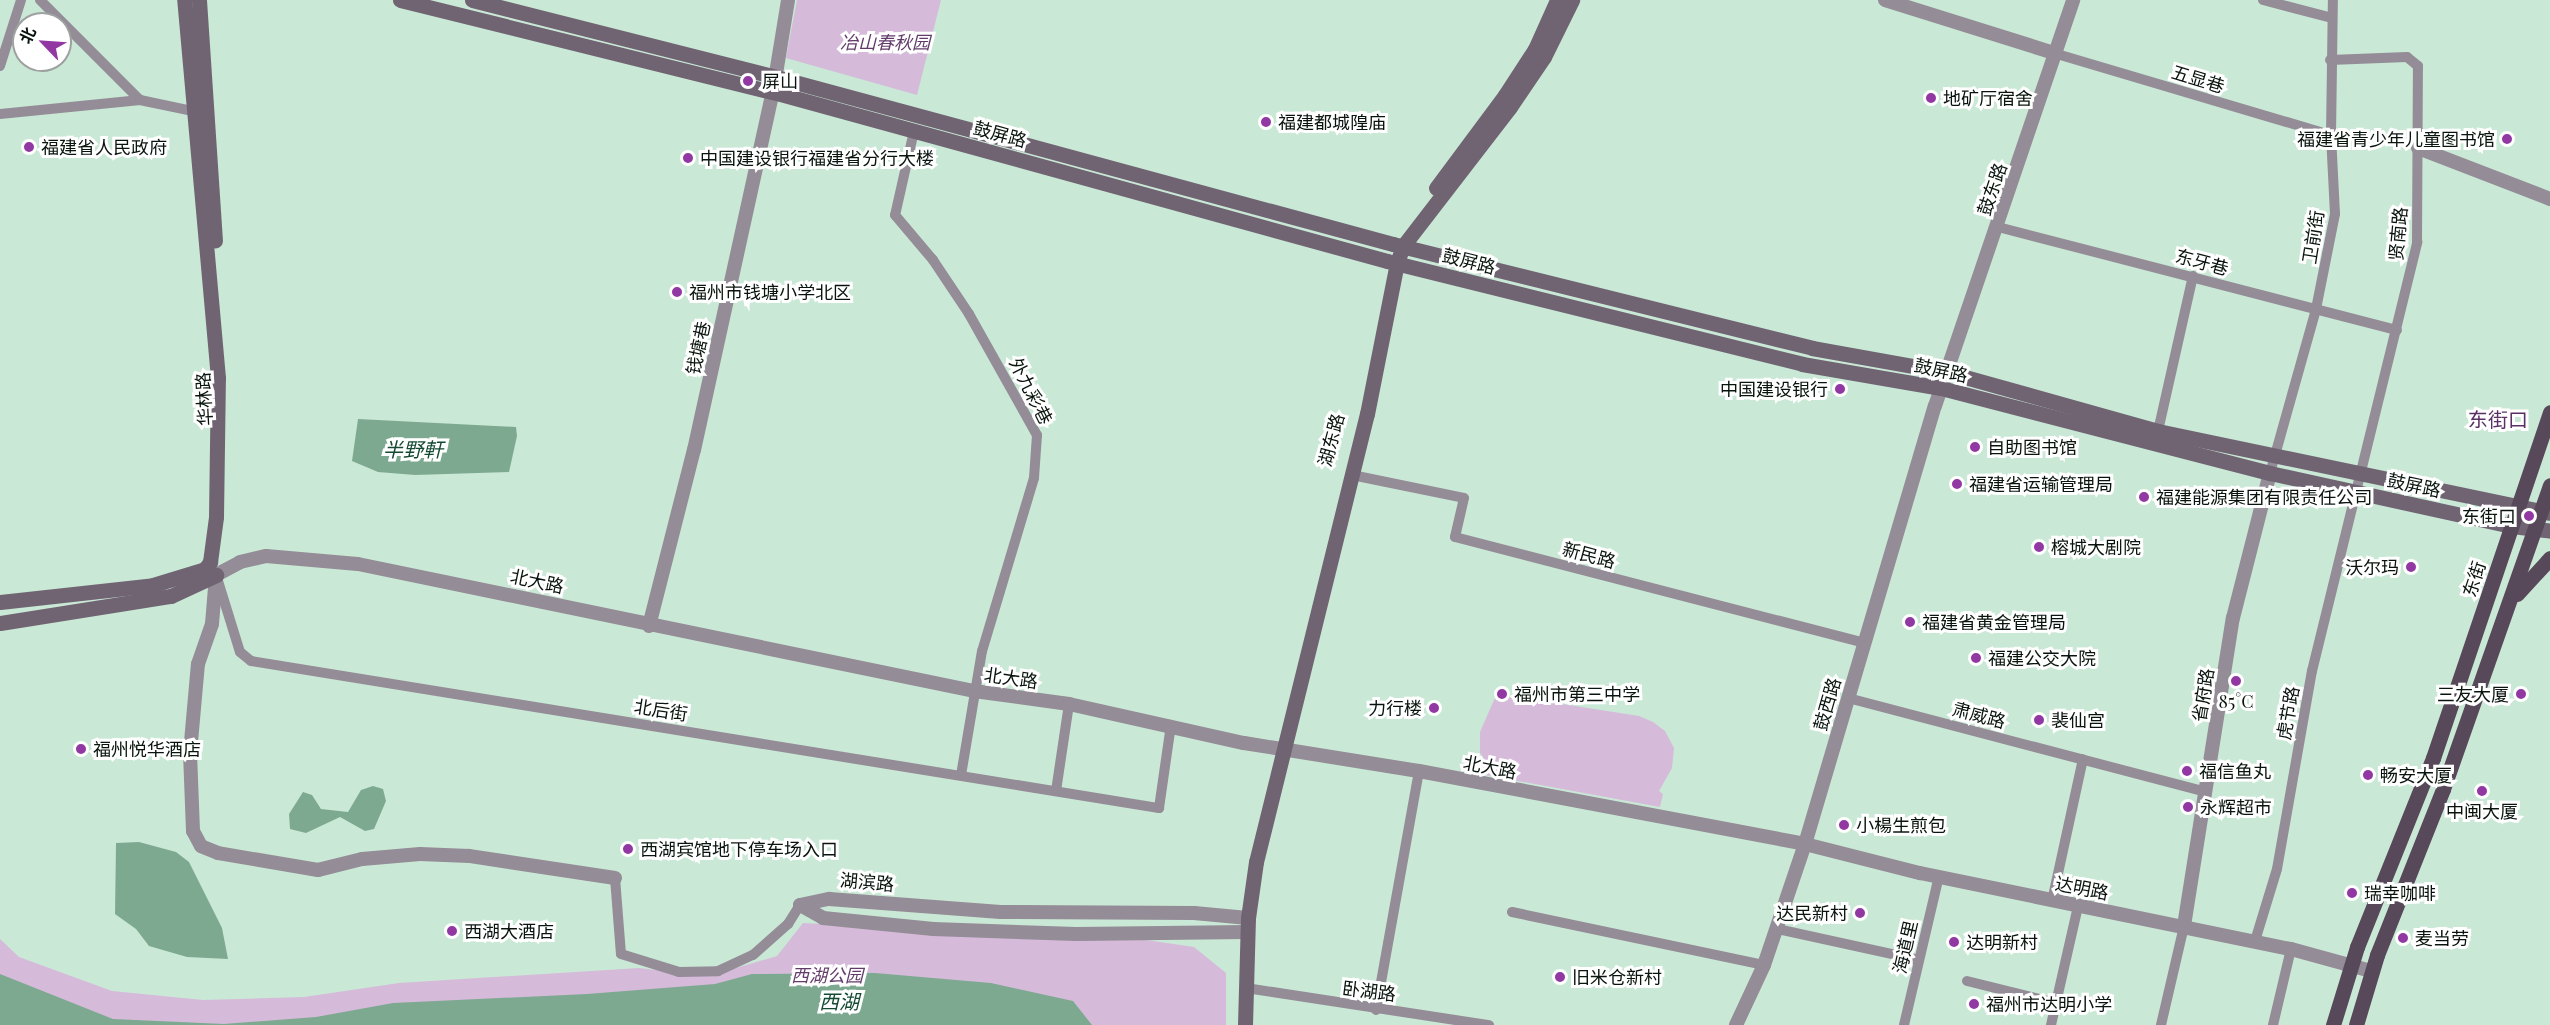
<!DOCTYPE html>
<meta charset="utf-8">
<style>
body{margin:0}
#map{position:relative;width:2550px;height:1025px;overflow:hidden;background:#cae8d6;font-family:"Playfair Display","Noto Sans SC",serif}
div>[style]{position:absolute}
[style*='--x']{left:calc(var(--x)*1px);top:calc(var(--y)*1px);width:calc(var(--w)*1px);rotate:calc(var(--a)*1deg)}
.green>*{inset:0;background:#d5bada}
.water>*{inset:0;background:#7ea991}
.minor>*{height:10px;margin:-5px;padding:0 5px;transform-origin:5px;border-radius:5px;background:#948c96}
.tertiary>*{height:14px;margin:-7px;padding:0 7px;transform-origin:7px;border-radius:7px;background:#948c96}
.secondary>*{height:15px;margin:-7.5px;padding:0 7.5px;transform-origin:7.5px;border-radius:7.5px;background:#706473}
.primary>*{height:15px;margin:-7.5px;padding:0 7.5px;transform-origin:7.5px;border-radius:7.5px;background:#57485a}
.dots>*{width:16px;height:16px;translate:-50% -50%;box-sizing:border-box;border:3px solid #fff;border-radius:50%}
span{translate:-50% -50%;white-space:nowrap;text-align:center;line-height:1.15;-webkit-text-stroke:6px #fff;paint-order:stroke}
.park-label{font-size:18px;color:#623b6a;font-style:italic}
.street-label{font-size:18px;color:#09140e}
.poi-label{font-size:18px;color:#09140e}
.left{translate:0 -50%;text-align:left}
.right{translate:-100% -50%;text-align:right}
.neighbourhood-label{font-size:20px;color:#5b3065}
.water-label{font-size:20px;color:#144a32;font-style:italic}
.north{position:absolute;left:12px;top:12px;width:60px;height:60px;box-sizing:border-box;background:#fff;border:2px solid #9da19f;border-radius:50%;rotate:295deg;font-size:16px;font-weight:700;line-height:24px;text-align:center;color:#09140e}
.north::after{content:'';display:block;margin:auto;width:21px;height:27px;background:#9138a3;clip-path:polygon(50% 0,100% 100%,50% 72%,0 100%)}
</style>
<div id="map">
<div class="green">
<i style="clip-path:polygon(797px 0,941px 0,917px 95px,786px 58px)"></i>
<i style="clip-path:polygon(1504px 695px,1639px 716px,1653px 722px,1665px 731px,1674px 748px,1672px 768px,1659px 791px,1663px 794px,1660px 807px,1469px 772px,1472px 762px,1489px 765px,1480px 753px,1480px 732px,1494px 700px)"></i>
<i style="clip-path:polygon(803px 923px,1146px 940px,1194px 947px,1226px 973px,1226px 1025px,0 1025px,0 939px,19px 957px,112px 991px,203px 1000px,304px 997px,399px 983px,639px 968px,709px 976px,777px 956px)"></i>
</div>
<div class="water">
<i style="clip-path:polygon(358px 419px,516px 427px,517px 436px,509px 472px,415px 475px,378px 472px,352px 461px)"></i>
<i style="clip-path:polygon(373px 786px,383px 789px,386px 801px,374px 829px,365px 831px,340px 817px,306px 833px,290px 829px,289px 814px,303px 792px,312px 795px,321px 809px,348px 812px,361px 790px)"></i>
<i style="clip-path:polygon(139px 842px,176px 852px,189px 862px,222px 928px,228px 959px,187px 957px,149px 946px,136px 929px,115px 914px,116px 843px)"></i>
<i style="clip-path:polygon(875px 973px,991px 983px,1073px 1001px,1092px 1025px,0 1025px,0 974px,113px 1019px,224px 1024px,316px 1017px,393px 1003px,587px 994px,715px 984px,752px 974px)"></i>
</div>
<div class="minor">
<i style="--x:40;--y:0;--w:141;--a:45"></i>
<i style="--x:2263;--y:0;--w:71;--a:14.6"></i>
<i style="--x:2057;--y:54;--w:286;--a:16.5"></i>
<i style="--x:0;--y:66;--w:69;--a:-72.3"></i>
<i style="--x:0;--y:114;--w:141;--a:-5.7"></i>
<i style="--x:140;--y:100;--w:53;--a:11.9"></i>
<i style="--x:914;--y:131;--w:86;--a:102.7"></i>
<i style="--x:895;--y:215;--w:59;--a:49.8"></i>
<i style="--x:933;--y:260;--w:65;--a:56.3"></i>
<i style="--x:969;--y:314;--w:139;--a:60.7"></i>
<i style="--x:1037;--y:435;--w:43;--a:94"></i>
<i style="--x:1034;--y:478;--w:181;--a:106.7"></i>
<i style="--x:982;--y:651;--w:126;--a:99.6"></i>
<i style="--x:1998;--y:227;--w:412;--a:14.5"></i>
<i style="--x:2158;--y:431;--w:159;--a:-77.3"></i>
<i style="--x:2270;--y:473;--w:170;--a:-74.3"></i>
<i style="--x:2316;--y:309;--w:97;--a:-78.7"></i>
<i style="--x:2335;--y:214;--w:79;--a:-92.9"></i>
<i style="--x:2331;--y:135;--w:135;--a:-89.2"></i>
<i style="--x:1352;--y:475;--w:114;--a:11.6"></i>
<i style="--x:1464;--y:498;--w:40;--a:103"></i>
<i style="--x:1455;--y:537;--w:420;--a:14.5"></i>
<i style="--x:218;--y:581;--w:74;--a:72.8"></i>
<i style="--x:240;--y:652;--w:14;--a:39"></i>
<i style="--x:251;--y:661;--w:920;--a:9.2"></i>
<i style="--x:1159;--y:808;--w:84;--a:-81.8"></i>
<i style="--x:1848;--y:698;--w:370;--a:14.7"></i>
<i style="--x:1056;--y:791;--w:88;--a:-81.5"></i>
<i style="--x:615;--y:878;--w:76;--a:85.5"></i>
<i style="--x:621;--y:954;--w:61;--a:17.2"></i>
<i style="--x:679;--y:972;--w:39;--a:-1"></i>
<i style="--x:718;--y:971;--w:38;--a:-25"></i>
<i style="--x:753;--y:955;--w:47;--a:-41.5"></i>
<i style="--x:788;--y:924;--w:22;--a:-58"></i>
<i style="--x:2052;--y:901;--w:145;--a:-77.7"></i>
<i style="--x:1512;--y:912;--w:258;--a:11.9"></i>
<i style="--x:1777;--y:929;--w:145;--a:12.3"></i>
<i style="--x:2255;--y:941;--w:75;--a:-73"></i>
<i style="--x:2277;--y:869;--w:201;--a:-80"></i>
<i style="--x:2312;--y:671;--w:442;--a:-76.2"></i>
<i style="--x:2417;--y:242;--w:176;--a:-89.7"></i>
<i style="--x:2418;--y:66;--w:14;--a:-141"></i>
<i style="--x:2407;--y:57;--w:77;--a:177.8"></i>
<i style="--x:1967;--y:981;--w:92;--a:13.9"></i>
<i style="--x:1246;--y:988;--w:246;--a:8.7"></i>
<i style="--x:1376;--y:1010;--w:243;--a:-79.8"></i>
<i style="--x:1904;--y:1025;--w:153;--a:-76.8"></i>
<i style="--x:2051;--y:1025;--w:122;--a:-77.2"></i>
<i style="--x:2161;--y:1025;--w:102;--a:-76.9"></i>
<i style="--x:2273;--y:1025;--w:78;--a:-76.7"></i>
</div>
<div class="tertiary">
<i style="--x:1885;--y:0;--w:180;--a:17.4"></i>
<i style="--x:2418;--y:148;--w:142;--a:21.1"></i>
<i style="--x:649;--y:626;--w:182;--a:-75.7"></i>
<i style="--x:694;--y:450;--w:367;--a:-77.6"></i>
<i style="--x:773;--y:92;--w:93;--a:-80.7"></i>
<i style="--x:615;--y:878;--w:148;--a:-171.4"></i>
<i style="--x:469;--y:856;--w:49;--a:-177.7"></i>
<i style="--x:420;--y:854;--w:58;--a:175.1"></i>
<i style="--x:362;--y:859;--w:45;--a:166"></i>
<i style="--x:318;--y:870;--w:101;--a:-170.4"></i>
<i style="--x:218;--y:853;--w:18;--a:-158"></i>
<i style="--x:201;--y:846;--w:17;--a:-118"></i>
<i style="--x:193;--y:831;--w:78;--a:-92.2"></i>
<i style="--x:190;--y:753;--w:89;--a:-84.9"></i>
<i style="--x:198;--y:664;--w:42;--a:-70.7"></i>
<i style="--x:212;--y:624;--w:49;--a:-85.3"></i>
<i style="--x:216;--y:575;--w:27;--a:-28"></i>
<i style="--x:240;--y:562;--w:27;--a:-13"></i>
<i style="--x:266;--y:556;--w:92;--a:5"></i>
<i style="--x:358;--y:564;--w:629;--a:11.65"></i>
<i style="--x:974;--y:691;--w:96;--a:7.8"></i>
<i style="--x:1069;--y:704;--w:179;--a:12.6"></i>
<i style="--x:1244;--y:743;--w:177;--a:9.1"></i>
<i style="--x:1419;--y:771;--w:393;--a:10.7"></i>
<i style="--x:1805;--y:844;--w:119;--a:14.2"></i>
<i style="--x:1920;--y:873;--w:379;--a:11.6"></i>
<i style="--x:2291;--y:949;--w:83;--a:15.4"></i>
<i style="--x:800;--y:905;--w:26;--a:29"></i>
<i style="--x:823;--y:918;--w:111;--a:5.7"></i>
<i style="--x:933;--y:929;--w:143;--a:2"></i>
<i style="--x:1076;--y:934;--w:171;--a:-0.7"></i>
<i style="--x:800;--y:905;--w:30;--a:-12"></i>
<i style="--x:829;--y:899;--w:172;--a:4.3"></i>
<i style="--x:1001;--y:912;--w:193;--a:0.3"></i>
<i style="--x:1194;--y:913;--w:54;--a:5.3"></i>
<i style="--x:2184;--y:926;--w:312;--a:-81"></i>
<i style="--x:2233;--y:618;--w:150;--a:-75.7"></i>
<i style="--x:1736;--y:1025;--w:66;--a:-65"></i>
<i style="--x:1764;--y:965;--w:128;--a:-71.3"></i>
<i style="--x:1805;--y:844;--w:457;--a:-73.5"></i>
<i style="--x:1935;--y:406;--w:429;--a:-71.2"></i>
</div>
<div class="secondary">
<i style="--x:199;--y:0;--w:241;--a:86.2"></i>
<i style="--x:400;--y:0;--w:384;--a:13.9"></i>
<i style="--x:773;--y:92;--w:637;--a:15.39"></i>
<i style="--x:1387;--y:261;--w:428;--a:13.9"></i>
<i style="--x:1802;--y:364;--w:141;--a:9.8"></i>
<i style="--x:1941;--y:388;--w:340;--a:14.5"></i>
<i style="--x:2270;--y:473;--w:248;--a:12.4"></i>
<i style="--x:2512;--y:526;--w:38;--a:7"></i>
<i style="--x:472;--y:0;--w:314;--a:14.2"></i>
<i style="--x:776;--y:77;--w:639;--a:15.15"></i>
<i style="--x:1393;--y:244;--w:432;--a:13.9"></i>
<i style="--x:1812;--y:348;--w:137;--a:10.1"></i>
<i style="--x:1947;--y:372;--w:219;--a:15.6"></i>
<i style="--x:2158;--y:431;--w:400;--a:11.8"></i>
<i style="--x:1436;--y:188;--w:116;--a:-53.4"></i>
<i style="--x:1505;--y:95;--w:55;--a:-56.9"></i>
<i style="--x:1535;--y:49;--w:54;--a:-65.8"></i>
<i style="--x:0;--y:602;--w:154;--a:-6.3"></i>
<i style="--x:153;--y:585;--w:54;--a:-17.1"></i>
<i style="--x:205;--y:569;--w:9;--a:-54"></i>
<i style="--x:210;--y:562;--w:45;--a:-82.4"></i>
<i style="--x:216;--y:517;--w:139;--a:-89.2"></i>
<i style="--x:218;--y:378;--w:380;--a:-95.1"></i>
<i style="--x:0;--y:623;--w:173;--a:-9"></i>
<i style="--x:171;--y:596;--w:50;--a:-25"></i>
<i style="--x:1245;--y:1025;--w:107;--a:-88.4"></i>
<i style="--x:1248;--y:918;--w:57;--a:-81.9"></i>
<i style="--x:1256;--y:862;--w:462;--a:-76.1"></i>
<i style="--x:1367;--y:414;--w:154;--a:-78.8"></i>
<i style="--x:1397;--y:263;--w:18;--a:-71"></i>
<i style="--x:1403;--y:246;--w:175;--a:-52.4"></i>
<i style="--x:1510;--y:107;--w:60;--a:-55.8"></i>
<i style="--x:1544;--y:57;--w:64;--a:-63.8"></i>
</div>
<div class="primary">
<i style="--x:2517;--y:594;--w:49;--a:-47.5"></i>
<i style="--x:2333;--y:1025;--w:82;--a:-72.9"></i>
<i style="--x:2357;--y:947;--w:204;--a:-68.1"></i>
<i style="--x:2433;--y:758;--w:365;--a:-71.3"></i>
<i style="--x:2356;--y:1025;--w:73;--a:-73.3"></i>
<i style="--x:2377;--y:955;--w:179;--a:-68.3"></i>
<i style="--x:2443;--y:789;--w:322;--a:-70.6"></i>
</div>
<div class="dots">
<i style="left:748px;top:81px;background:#9138a3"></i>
<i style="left:1931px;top:98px;background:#9138a3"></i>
<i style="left:1266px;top:122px;background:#9138a3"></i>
<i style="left:2507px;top:139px;background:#9138a3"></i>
<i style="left:29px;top:147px;background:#9138a3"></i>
<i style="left:688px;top:158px;background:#9138a3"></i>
<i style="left:677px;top:292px;background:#9138a3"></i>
<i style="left:1840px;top:389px;background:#9138a3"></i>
<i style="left:1975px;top:447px;background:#9138a3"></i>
<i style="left:1957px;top:484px;background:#9138a3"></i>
<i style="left:2144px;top:497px;background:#9138a3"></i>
<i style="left:2529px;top:516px;background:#9138a3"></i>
<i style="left:2039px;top:547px;background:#9138a3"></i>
<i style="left:2411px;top:567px;background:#9138a3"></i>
<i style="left:1910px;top:622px;background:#9138a3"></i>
<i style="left:1976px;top:658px;background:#9138a3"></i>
<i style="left:2236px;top:681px;background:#9138a3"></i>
<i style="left:1502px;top:694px;background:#9138a3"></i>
<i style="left:2521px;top:694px;background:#9138a3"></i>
<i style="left:1434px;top:708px;background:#9138a3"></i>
<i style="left:2039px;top:720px;background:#9138a3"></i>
<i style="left:81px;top:749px;background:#9138a3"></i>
<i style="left:2187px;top:771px;background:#9138a3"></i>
<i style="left:2368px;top:775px;background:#9138a3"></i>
<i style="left:2482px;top:791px;background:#9138a3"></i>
<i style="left:2188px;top:807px;background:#9138a3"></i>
<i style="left:1844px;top:825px;background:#9138a3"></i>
<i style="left:628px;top:849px;background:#9138a3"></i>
<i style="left:2352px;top:893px;background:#9138a3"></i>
<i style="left:1860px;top:913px;background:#9138a3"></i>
<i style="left:452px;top:931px;background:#9138a3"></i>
<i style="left:2403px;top:938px;background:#9138a3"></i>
<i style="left:1954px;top:942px;background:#9138a3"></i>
<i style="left:1560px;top:977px;background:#9138a3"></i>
<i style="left:1974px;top:1004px;background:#9138a3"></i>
</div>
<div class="park-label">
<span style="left:885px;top:42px">冶山春秋园</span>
<span style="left:827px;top:975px">西湖公园</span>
</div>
<div class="street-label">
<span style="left:2198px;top:79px;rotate:17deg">五显巷</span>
<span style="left:1000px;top:134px;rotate:15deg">鼓屏路</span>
<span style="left:1992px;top:189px;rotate:-71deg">鼓东路</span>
<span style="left:2398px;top:234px;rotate:-85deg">贤南路</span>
<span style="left:2313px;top:237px;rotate:-81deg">卫前街</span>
<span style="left:1469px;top:261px;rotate:14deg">鼓屏路</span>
<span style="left:2202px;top:262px;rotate:15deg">东牙巷</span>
<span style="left:698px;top:348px;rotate:-78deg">钱塘巷</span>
<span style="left:1941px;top:370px;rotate:12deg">鼓屏路</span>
<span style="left:1031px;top:391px;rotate:63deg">外九彩巷</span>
<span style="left:204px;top:399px;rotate:-93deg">华林路</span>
<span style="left:1331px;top:440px;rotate:-75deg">湖东路</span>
<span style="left:2414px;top:485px;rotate:12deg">鼓屏路</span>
<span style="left:1589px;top:555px;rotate:15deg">新民路</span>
<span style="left:2474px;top:579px;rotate:-72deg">东街</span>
<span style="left:537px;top:581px;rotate:12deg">北大路</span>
<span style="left:1011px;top:678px;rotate:8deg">北大路</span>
<span style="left:2203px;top:695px;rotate:-81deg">省府路</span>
<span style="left:1827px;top:704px;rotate:-74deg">鼓西路</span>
<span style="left:661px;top:710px;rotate:9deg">北后街</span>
<span style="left:2288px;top:713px;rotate:-80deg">虎节路</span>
<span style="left:1979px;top:715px;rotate:15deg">肃威路</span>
<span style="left:1490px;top:767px;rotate:11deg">北大路</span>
<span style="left:867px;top:882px;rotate:5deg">湖滨路</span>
<span style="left:2082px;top:888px;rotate:11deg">达明路</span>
<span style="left:1905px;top:947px;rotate:-77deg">海道里</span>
<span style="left:1369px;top:991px;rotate:7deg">卧湖路</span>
</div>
<div class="poi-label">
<span class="left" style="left:762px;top:81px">屏山</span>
<span class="left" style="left:1943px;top:98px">地矿厅宿舍</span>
<span class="left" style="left:1278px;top:122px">福建都城隍庙</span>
<span class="right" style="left:2495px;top:139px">福建省青少年儿童图书馆</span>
<span class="left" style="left:41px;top:147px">福建省人民政府</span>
<span class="left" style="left:700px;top:158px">中国建设银行福建省分行大楼</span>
<span class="left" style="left:689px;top:292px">福州市钱塘小学北区</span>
<span class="right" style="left:1828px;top:389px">中国建设银行</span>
<span class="left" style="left:1987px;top:447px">自助图书馆</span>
<span class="left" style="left:1969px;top:484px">福建省运输管理局</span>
<span class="left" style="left:2156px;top:497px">福建能源集团有限责任公司</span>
<span class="right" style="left:2516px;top:516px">东街口</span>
<span class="left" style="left:2051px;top:547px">榕城大剧院</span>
<span class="right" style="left:2399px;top:567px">沃尔玛</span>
<span class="left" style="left:1922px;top:622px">福建省黄金管理局</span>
<span class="left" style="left:1988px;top:658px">福建公交大院</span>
<span class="left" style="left:1514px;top:694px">福州市第三中学</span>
<span class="right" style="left:2509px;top:694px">三友大厦</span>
<span style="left:2236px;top:701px">85°C</span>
<span class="right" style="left:1422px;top:708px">力行楼</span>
<span class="left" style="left:2051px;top:720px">裴仙宫</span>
<span class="left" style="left:93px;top:749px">福州悦华酒店</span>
<span class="left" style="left:2199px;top:771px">福信鱼丸</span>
<span class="left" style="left:2380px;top:775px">畅安大厦</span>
<span class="left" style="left:2200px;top:807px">永辉超市</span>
<span style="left:2482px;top:811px">中闽大厦</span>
<span class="left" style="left:1856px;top:825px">小楊生煎包</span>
<span class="left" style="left:640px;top:849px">西湖宾馆地下停车场入口</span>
<span class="left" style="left:2364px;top:893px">瑞幸咖啡</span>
<span class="right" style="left:1848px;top:913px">达民新村</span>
<span class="left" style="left:464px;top:931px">西湖大酒店</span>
<span class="left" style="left:2415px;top:938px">麦当劳</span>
<span class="left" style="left:1966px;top:942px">达明新村</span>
<span class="left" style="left:1572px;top:977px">旧米仓新村</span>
<span class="left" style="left:1986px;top:1004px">福州市达明小学</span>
</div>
<div class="neighbourhood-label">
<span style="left:2498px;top:418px">东街口</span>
</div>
<div class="water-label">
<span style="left:413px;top:448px">半野軒</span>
<span style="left:839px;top:1000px">西湖</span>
</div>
<div class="north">北</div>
</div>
